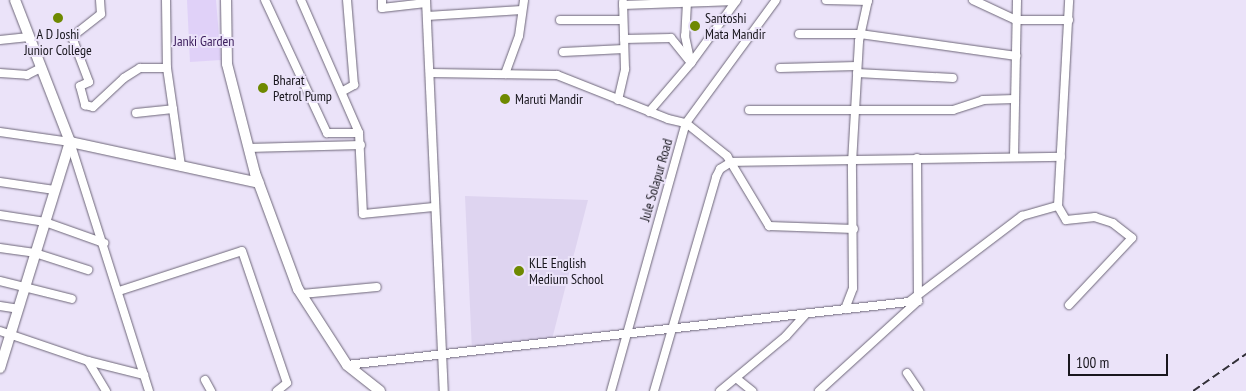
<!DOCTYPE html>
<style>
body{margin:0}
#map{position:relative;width:1246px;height:391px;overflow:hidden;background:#ebe3f9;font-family:"PT Sans Narrow",sans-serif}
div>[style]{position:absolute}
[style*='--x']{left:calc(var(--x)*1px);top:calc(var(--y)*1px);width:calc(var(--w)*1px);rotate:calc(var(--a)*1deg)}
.built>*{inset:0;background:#ded4f0}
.green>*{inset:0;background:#e0d1f8}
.roads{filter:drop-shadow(0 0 1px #6d6678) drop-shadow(0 0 1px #6d6678)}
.minor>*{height:8px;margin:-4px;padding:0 4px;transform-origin:4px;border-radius:4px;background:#fff}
.tertiary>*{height:10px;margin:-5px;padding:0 5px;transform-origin:5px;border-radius:5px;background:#fff}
.rail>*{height:2px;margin-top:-1px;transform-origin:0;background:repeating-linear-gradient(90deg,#323038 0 8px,transparent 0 12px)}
.dots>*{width:14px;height:14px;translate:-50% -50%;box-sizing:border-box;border:2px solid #ebe3f9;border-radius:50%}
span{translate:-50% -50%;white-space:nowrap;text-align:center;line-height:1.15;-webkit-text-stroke:4px #ebe3f9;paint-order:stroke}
.poi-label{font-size:14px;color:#19171e}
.left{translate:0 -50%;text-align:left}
.park-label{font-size:14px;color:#3a1c5b}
.street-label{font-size:14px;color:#19171e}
.scale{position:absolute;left:1068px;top:354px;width:100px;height:22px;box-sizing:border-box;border:2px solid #19171e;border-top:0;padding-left:6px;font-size:15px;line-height:18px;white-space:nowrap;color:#19171e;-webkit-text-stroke:4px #ebe3f9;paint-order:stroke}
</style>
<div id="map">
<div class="built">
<i style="clip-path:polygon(465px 196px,588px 200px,551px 343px,472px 351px)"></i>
</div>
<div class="green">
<i style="clip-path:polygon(187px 0,216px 0,221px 60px,190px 62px)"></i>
</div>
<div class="roads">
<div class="minor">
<i style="--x:100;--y:0;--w:14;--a:86"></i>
<i style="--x:101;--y:14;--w:37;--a:142"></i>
<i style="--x:72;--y:37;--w:48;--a:69.3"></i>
<i style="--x:89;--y:82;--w:10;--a:156"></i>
<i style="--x:80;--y:86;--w:20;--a:75"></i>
<i style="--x:85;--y:105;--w:8;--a:14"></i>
<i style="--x:93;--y:107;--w:42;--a:-43.1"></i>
<i style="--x:124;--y:78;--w:19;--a:-32"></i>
<i style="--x:140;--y:68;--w:27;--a:0"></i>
<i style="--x:166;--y:0;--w:68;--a:89.2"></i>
<i style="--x:167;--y:68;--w:41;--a:81.7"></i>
<i style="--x:265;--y:0;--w:147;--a:65"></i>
<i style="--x:327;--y:133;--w:32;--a:0"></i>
<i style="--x:301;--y:0;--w:145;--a:66.4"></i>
<i style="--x:359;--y:133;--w:81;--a:87.2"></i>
<i style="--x:363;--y:214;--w:72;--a:-5.6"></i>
<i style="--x:382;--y:0;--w:8;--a:90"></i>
<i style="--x:382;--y:8;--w:44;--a:-6.5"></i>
<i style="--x:426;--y:0;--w:391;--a:87.4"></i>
<i style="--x:826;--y:0;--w:42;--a:1.4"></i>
<i style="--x:973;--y:0;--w:47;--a:24.9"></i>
<i style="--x:1016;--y:20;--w:53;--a:0"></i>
<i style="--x:687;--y:2;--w:34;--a:93"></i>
<i style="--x:685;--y:36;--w:25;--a:78"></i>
<i style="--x:623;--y:5;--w:113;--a:-2"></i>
<i style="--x:427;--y:16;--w:95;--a:-3.6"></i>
<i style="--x:560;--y:20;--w:63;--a:0"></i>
<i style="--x:799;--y:34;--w:61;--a:0"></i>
<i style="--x:860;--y:34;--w:158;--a:8"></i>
<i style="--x:624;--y:39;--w:47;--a:-1.2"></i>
<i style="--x:671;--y:38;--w:32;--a:51"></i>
<i style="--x:0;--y:40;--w:29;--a:-6"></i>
<i style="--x:563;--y:52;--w:61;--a:-2.8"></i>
<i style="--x:780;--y:68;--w:77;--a:-1.5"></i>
<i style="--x:0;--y:73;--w:27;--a:4"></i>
<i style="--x:27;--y:75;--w:16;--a:-27"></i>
<i style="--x:430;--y:73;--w:127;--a:0.9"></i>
<i style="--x:557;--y:75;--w:119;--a:21.6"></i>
<i style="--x:668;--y:119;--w:18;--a:13"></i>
<i style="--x:686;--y:123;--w:53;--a:38.8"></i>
<i style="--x:727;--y:156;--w:82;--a:59"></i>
<i style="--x:769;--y:226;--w:85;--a:2"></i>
<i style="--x:857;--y:73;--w:96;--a:3"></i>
<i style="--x:505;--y:74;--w:40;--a:-69.8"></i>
<i style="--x:519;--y:36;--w:36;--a:-82"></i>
<i style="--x:343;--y:91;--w:13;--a:-29"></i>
<i style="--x:354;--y:85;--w:85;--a:-94.7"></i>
<i style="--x:618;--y:100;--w:32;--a:-77"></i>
<i style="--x:625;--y:69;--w:67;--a:-91.7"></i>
<i style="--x:749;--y:110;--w:204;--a:0"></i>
<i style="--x:953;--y:110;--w:32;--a:-18"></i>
<i style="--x:983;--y:100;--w:32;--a:-2"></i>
<i style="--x:649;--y:112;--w:65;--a:-49.4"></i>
<i style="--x:691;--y:63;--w:78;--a:-53.9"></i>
<i style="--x:136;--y:113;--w:37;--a:-6"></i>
<i style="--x:173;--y:109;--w:58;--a:82"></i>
<i style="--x:0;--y:132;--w:71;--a:8.1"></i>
<i style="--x:70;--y:142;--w:261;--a:72.4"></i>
<i style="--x:248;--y:148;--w:113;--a:-1.5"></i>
<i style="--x:1014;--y:157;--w:157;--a:-88.9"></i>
<i style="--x:917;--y:158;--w:137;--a:89.6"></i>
<i style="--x:0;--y:182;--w:55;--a:8.4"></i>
<i style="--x:0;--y:215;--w:46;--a:8.8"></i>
<i style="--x:45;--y:222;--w:63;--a:19.6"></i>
<i style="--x:0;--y:248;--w:35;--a:8"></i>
<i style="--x:35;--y:253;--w:56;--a:17.8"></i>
<i style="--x:0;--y:281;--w:74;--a:14"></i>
<i style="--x:119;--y:291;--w:129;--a:-18"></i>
<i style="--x:242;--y:251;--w:139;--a:71.2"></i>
<i style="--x:287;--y:383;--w:13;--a:141"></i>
<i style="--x:302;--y:294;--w:75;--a:-5.3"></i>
<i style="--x:910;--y:301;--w:141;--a:-37.2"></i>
<i style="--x:1022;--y:216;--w:37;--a:-16"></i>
<i style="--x:1069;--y:305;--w:92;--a:-46.8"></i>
<i style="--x:1132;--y:238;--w:24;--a:-142"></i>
<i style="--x:1113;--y:223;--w:19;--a:-162"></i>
<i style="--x:1095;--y:217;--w:29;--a:174"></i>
<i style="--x:1066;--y:220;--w:16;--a:-120"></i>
<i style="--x:1058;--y:206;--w:206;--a:-86.9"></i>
<i style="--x:0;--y:306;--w:18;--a:9"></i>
<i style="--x:845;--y:309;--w:22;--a:-69"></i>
<i style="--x:853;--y:288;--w:125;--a:-90.5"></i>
<i style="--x:852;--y:163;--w:122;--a:-86.7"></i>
<i style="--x:859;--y:41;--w:42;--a:-77.6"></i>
<i style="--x:0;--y:331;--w:93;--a:18.8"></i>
<i style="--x:88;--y:361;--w:58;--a:14"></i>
<i style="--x:88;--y:361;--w:35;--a:59"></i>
<i style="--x:347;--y:365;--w:575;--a:-6.4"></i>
<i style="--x:907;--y:373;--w:22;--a:56"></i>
<i style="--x:736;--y:378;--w:21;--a:39"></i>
<i style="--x:205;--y:380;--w:13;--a:61"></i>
<i style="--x:611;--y:391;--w:278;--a:-74.4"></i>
<i style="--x:686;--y:123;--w:152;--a:-53.8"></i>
<i style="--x:654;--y:391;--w:223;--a:-73.8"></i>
<i style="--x:716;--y:177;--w:9;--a:-63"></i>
<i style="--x:720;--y:169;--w:13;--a:-32"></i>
<i style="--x:731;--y:162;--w:330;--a:-0.9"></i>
<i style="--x:720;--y:391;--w:86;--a:-39.8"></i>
<i style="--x:786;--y:336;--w:30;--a:-48"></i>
<i style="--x:819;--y:391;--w:134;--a:-42.3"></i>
</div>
<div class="tertiary">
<i style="--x:15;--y:0;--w:152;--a:68.8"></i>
<i style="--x:70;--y:142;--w:193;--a:12.2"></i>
<i style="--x:226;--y:0;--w:64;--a:89.1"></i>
<i style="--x:227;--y:64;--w:113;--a:75.6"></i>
<i style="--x:255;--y:173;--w:124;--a:69.7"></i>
<i style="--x:298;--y:289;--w:90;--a:57.2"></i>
<i style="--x:347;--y:365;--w:42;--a:38.2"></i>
<i style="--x:0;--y:368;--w:237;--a:-72.8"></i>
</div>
</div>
<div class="rail">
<i style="--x:1193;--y:391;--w:65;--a:-34.9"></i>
</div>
<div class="dots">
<i style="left:58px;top:18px;background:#6e8900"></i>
<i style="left:695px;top:26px;background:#6e8900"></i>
<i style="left:263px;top:88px;background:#6e8900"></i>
<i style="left:505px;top:99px;background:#6e8900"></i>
<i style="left:519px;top:271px;background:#6e8900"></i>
</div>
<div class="poi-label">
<span class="left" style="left:705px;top:26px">Santoshi<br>Mata Mandir</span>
<span style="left:58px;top:42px">A D Joshi<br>Junior College</span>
<span class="left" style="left:273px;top:88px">Bharat<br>Petrol Pump</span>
<span class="left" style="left:515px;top:99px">Maruti Mandir</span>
<span class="left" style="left:529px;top:271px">KLE English<br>Medium School</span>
</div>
<div class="park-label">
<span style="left:204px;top:41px">Janki Garden</span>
</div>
<div class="street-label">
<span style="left:656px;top:180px;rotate:-74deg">Jule Solapur Road</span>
</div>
<div class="scale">100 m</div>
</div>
